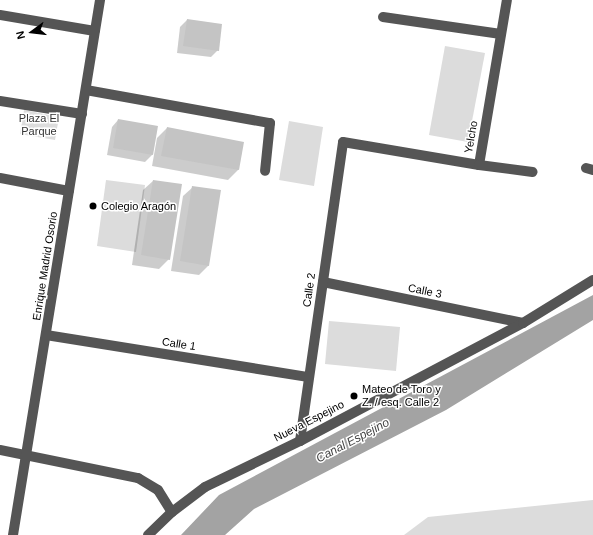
<!DOCTYPE html>
<meta charset="utf-8">
<style>
body{margin:0}
#map{position:relative;width:593px;height:535px;overflow:hidden;background:#fff;font-family:Arial,sans-serif}
div>[style]{position:absolute}
[style*='--x']{left:calc(var(--x)*1px);top:calc(var(--y)*1px);width:calc(var(--w)*1px);rotate:calc(var(--a)*1deg)}
.green>*{inset:0;background:#dcdcdc}
.water>*{inset:0;background:#a3a3a3}
.shadow>*{inset:0;background:#0003}
.building>*{inset:0;background:#c4c4c4}
.minor>*{height:10px;margin:-5px;padding:0 5px;transform-origin:5px;border-radius:5px;background:#555}
.dots>*{width:11px;height:11px;translate:-50% -50%;box-sizing:border-box;border:2px solid #fff;border-radius:50%}
span{translate:-50% -50%;white-space:nowrap;text-align:center;line-height:1.15;-webkit-text-stroke:3px #fff;paint-order:stroke}
.park-label{font-size:11px;color:#333}
.street-label{font-size:11px;color:#000}
.poi-label{font-size:11px;color:#000}
.left{translate:0 -50%;text-align:left}
.water-label{font-size:12px;color:#444;font-style:italic}
.north{position:absolute;left:12px;top:12px;width:40px;height:40px;-webkit-text-stroke:3px #fff;paint-order:stroke;rotate:255deg;font-size:11px;font-weight:700;line-height:16px;text-align:center;color:#000}
.north::after{content:'';display:block;margin:auto;width:14px;height:18px;background:#000;clip-path:polygon(50% 0,100% 100%,50% 72%,0 100%)}
</style>
<div id="map">
<div class="green">
<i style="clip-path:polygon(445px 46px,485px 53px,468px 142px,429px 135px)"></i>
<i style="clip-path:polygon(24px 110px,59px 117px,55px 140px,20px 134px)"></i>
<i style="clip-path:polygon(289px 121px,323px 127px,314px 186px,279px 180px)"></i>
<i style="clip-path:polygon(106px 180px,145px 185px,136px 252px,97px 246px)"></i>
<i style="clip-path:polygon(329px 321px,400px 327px,396px 371px,325px 364px)"></i>
<i style="clip-path:polygon(593px 500px,593px 535px,404px 535px,428px 517px)"></i>
</div>
<div class="water">
<i style="clip-path:polygon(593px 295px,593px 320px,446px 410px,254px 509px,225px 535px,181px 535px,219px 495px)"></i>
</div>
<div class="shadow">
<i style="clip-path:polygon(187px 20px,218px 50px,211px 57px,177px 53px,180px 27px)"></i>
<i style="clip-path:polygon(118px 120px,157px 127px,152px 155px,145px 162px,107px 155px,112px 127px)"></i>
<i style="clip-path:polygon(167px 128px,243px 143px,238px 170px,228px 180px,152px 166px,157px 138px)"></i>
<i style="clip-path:polygon(153px 181px,169px 259px,159px 269px,132px 265px,143px 190px)"></i>
<i style="clip-path:polygon(193px 187px,209px 265px,199px 275px,171px 271px,183px 196px)"></i>
</div>
<div class="building">
<i style="clip-path:polygon(187px 19px,222px 24px,219px 51px,183px 46px)"></i>
<i style="clip-path:polygon(118px 119px,158px 126px,153px 155px,113px 148px)"></i>
<i style="clip-path:polygon(167px 127px,244px 142px,239px 170px,161px 156px)"></i>
<i style="clip-path:polygon(153px 180px,182px 184px,170px 260px,141px 255px)"></i>
<i style="clip-path:polygon(192px 186px,221px 190px,209px 266px,180px 261px)"></i>
</div>
<div class="minor">
<i style="--x:0;--y:15;--w:96;--a:9.6"></i>
<i style="--x:383;--y:17;--w:119;--a:8.2"></i>
<i style="--x:86;--y:90;--w:187;--a:10.2"></i>
<i style="--x:270;--y:123;--w:48;--a:95.9"></i>
<i style="--x:0;--y:101;--w:83;--a:9"></i>
<i style="--x:479;--y:165;--w:167;--a:-80.4"></i>
<i style="--x:586;--y:168;--w:7;--a:16"></i>
<i style="--x:0;--y:178;--w:70;--a:10.7"></i>
<i style="--x:323;--y:282;--w:204;--a:11.6"></i>
<i style="--x:46;--y:335;--w:266;--a:9.1"></i>
<i style="--x:300;--y:441;--w:302;--a:-81.8"></i>
<i style="--x:343;--y:142;--w:138;--a:9.6"></i>
<i style="--x:479;--y:165;--w:54;--a:7.4"></i>
<i style="--x:0;--y:450;--w:141;--a:11.5"></i>
<i style="--x:138;--y:478;--w:23;--a:31"></i>
<i style="--x:158;--y:490;--w:26;--a:58"></i>
<i style="--x:13;--y:535;--w:542;--a:-80.76"></i>
<i style="--x:148;--y:535;--w:33;--a:-44"></i>
<i style="--x:172;--y:512;--w:41;--a:-37.1"></i>
<i style="--x:205;--y:487;--w:106;--a:-25.8"></i>
<i style="--x:300;--y:441;--w:252;--a:-27.9"></i>
<i style="--x:523;--y:323;--w:82;--a:-31.6"></i>
</div>
<div class="dots">
<i style="left:93px;top:206px;background:#000"></i>
<i style="left:354px;top:396px;background:#000"></i>
</div>
<div class="park-label">
<span style="left:39px;top:125px">Plaza El<br>Parque</span>
</div>
<div class="street-label">
<span style="left:471px;top:137px;rotate:-80deg">Yelcho</span>
<span style="left:45px;top:266px;rotate:-81deg">Enrique Madrid Osorio</span>
<span style="left:309px;top:290px;rotate:-82deg">Calle 2</span>
<span style="left:425px;top:291px;rotate:11deg">Calle 3</span>
<span style="left:179px;top:344px;rotate:9deg">Calle 1</span>
<span style="left:309px;top:421px;rotate:-27deg">Nueva Espejino</span>
</div>
<div class="poi-label">
<span class="left" style="left:101px;top:206px">Colegio Aragón</span>
<span class="left" style="left:362px;top:396px">Mateo de Toro y<br>Z. / esq. Calle 2</span>
</div>
<div class="water-label">
<span style="left:353px;top:441px;rotate:-28deg">Canal Espejino</span>
</div>
<div class="north">N</div>
</div>
